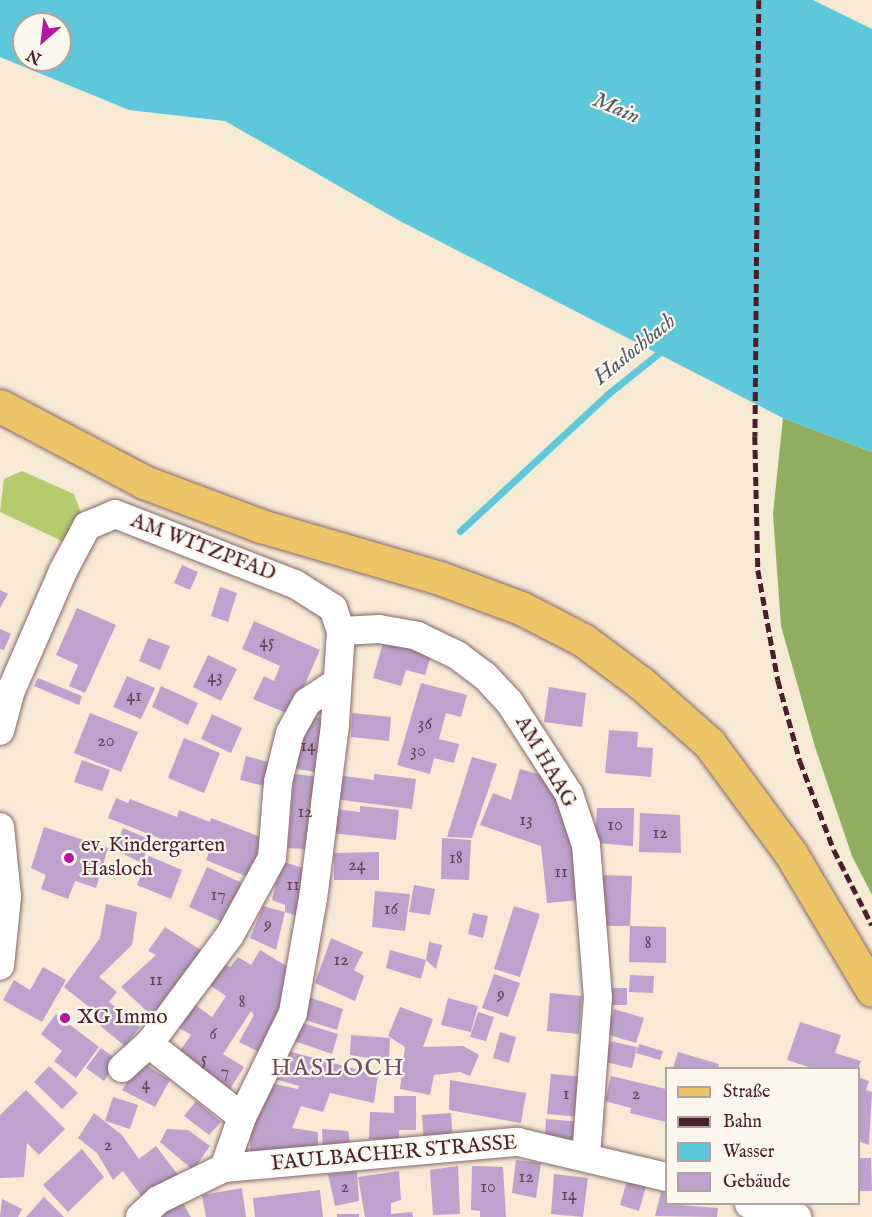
<!DOCTYPE html>
<meta charset="utf-8">
<style>
body{margin:0}
#map{position:relative;width:872px;height:1217px;overflow:hidden;background:#f6ead5;font-family:"IM FELL English",serif}
div>[style]{position:absolute}
[style*='--x']{left:calc(var(--x)*1px);top:calc(var(--y)*1px);width:calc(var(--w)*1px);rotate:calc(var(--a)*1deg)}
.green>*{inset:0;background:#b6cb6e}
.forest>*{inset:0;background:#90af61}
.water>*{inset:0;background:#5ec7d9}
.stream>*{height:7px;margin:-3.5px;padding:0 3.5px;transform-origin:3.5px;border-radius:3.5px;background:#5ec7d9}
.building>*{inset:0;background:#bca2cd}
.roads{filter:drop-shadow(0 0 2px #866666) drop-shadow(0 0 2px #866666)}
.minor>*{height:28px;margin:-14px;padding:0 14px;transform-origin:14px;border-radius:14px;background:#fff}
.major>*{height:33px;margin:-16.5px;padding:0 16.5px;transform-origin:16.5px;border-radius:16.5px;background:#ecc569}
.rail>*{height:4.5px;margin-top:-2.25px;transform-origin:0;background:repeating-linear-gradient(90deg,#4a1f2b 0 9px,transparent 0 13.5px)}
.dots>*{width:16px;height:16px;translate:-50% -50%;box-sizing:border-box;border:3px solid #fbf7ec;border-radius:50%}
span{translate:-50% -50%;white-space:nowrap;text-align:center;line-height:1.15;-webkit-text-stroke:4.5px #fbf7ec;paint-order:stroke}
.number-label{font-size:18px;color:#664054}
.number-label span{-webkit-text-stroke-width:0}
.street-label{font-size:21px;color:#4a1f2b}
.poi-label{font-size:21px;color:#4a1f2b}
.left{translate:0 -50%;text-align:left}
.water-label{font-size:22px;color:#515a68;font-style:italic}
.quarter-label{font-size:24px;color:#724d64;letter-spacing:1.5px}
.legend{position:absolute;left:665px;top:1067px;width:195px;height:138px;box-sizing:border-box;background:#fbf7ec;border:2px solid #b4a19f;margin:0;padding:8px 10px;list-style:none;font-size:18px;color:#4a1f2b}
.legend li{display:flex;align-items:center;gap:12px;height:30px}
.legend b{width:30px;border:2px solid #b4a19f}
.north{position:absolute;left:12px;top:12px;width:60px;height:60px;box-sizing:border-box;background:#fbf7ec;border:2px solid #b4a19f;border-radius:50%;rotate:208deg;font-size:16px;font-weight:700;line-height:24px;text-align:center;color:#4a1f2b}
.north::after{content:'';display:block;margin:auto;width:21px;height:27px;background:#b5179e;clip-path:polygon(50% 0,100% 100%,50% 72%,0 100%)}
</style>
<div id="map">
<div class="green">
<i style="clip-path:polygon(22px 471px,74px 494px,81px 513px,64px 542px,0 512px,4px 479px)"></i>
</div>
<div class="forest">
<i style="clip-path:polygon(783px 418px,872px 452px,872px 895px,852px 856px,815px 747px,781px 626px,773px 514px)"></i>
</div>
<div class="water">
<i style="clip-path:polygon(evenodd,0 0,813px 0,872px 29px,872px 452px,783px 418px,398px 220px,225px 121px,129px 110px,0 57px,0 0,24px 24px,60px 24px,60px 60px,24px 60px,24px 24px)"></i>
</div>
<div class="stream">
<i style="--x:460;--y:531;--w:203;--a:-42.8"></i>
<i style="--x:609;--y:393;--w:70;--a:-38.7"></i>
</div>
<div class="building">
<i style="clip-path:polygon(182px 565px,198px 572px,190px 590px,174px 583px)"></i>
<i style="clip-path:polygon(220px 587px,237px 593px,228px 622px,211px 616px)"></i>
<i style="clip-path:polygon(0 590px,8px 594px,0 608px)"></i>
<i style="clip-path:polygon(77px 608px,116px 625px,85px 693px,69px 686px,78px 665px,56px 655px)"></i>
<i style="clip-path:polygon(254px 621px,320px 650px,298px 700px,292px 697px,286px 713px,253px 699px,264px 676px,274px 681px,280px 666px,242px 649px)"></i>
<i style="clip-path:polygon(0 629px,11px 634px,4px 650px,0 649px)"></i>
<i style="clip-path:polygon(148px 638px,170px 646px,160px 670px,139px 661px)"></i>
<i style="clip-path:polygon(384px 639px,432px 653px,425px 675px,406px 670px,401px 686px,373px 678px)"></i>
<i style="clip-path:polygon(208px 655px,237px 669px,221px 701px,193px 687px)"></i>
<i style="clip-path:polygon(127px 676px,155px 688px,141px 719px,113px 707px)"></i>
<i style="clip-path:polygon(38px 678px,82px 696px,79px 705px,34px 686px)"></i>
<i style="clip-path:polygon(421px 683px,467px 695px,461px 717px,446px 713px,439px 739px,459px 744px,454px 763px,434px 758px,430px 774px,397px 765px)"></i>
<i style="clip-path:polygon(161px 686px,198px 703px,188px 725px,152px 707px)"></i>
<i style="clip-path:polygon(549px 687px,586px 693px,582px 727px,544px 722px)"></i>
<i style="clip-path:polygon(90px 713px,138px 732px,121px 772px,74px 753px)"></i>
<i style="clip-path:polygon(304px 713px,329px 721px,320px 773px,287px 767px)"></i>
<i style="clip-path:polygon(352px 713px,391px 717px,389px 741px,351px 737px)"></i>
<i style="clip-path:polygon(212px 714px,242px 728px,231px 753px,201px 739px)"></i>
<i style="clip-path:polygon(609px 730px,638px 732px,637px 747px,653px 748px,651px 777px,605px 773px)"></i>
<i style="clip-path:polygon(184px 738px,220px 753px,204px 793px,168px 778px)"></i>
<i style="clip-path:polygon(246px 756px,279px 765px,273px 788px,240px 780px)"></i>
<i style="clip-path:polygon(472px 757px,497px 764px,472px 838px,447px 837px)"></i>
<i style="clip-path:polygon(82px 760px,110px 770px,102px 791px,74px 782px)"></i>
<i style="clip-path:polygon(520px 769px,552px 778px,569px 816px,580px 900px,547px 903px,541px 846px,480px 825px,493px 793px,511px 800px)"></i>
<i style="clip-path:polygon(294px 774px,321px 777px,316px 850px,288px 848px)"></i>
<i style="clip-path:polygon(374px 774px,416px 779px,412px 809px,334px 799px,337px 775px,374px 780px)"></i>
<i style="clip-path:polygon(116px 798px,128px 803px,130px 799px,177px 817px,179px 810px,210px 822px,211px 818px,271px 841px,255px 880px,206px 860px,212px 843px,203px 839px,197px 853px,108px 818px)"></i>
<i style="clip-path:polygon(360px 806px,399px 810px,396px 840px,331px 833px,334px 809px,360px 812px)"></i>
<i style="clip-path:polygon(597px 808px,634px 808px,633px 846px,595px 843px)"></i>
<i style="clip-path:polygon(640px 813px,680px 815px,681px 853px,639px 852px)"></i>
<i style="clip-path:polygon(44px 827px,108px 848px,96px 888px,75px 881px,68px 899px,41px 889px,46px 875px,31px 868px)"></i>
<i style="clip-path:polygon(123px 828px,151px 840px,142px 863px,115px 850px)"></i>
<i style="clip-path:polygon(442px 838px,471px 840px,469px 880px,441px 879px)"></i>
<i style="clip-path:polygon(379px 852px,379px 880px,334px 880px,334px 853px)"></i>
<i style="clip-path:polygon(149px 856px,182px 870px,171px 899px,137px 885px)"></i>
<i style="clip-path:polygon(281px 861px,312px 871px,305px 918px,285px 912px,285px 905px,272px 900px)"></i>
<i style="clip-path:polygon(207px 867px,246px 885px,229px 925px,189px 907px)"></i>
<i style="clip-path:polygon(600px 875px,632px 876px,630px 926px,598px 926px)"></i>
<i style="clip-path:polygon(414px 885px,435px 889px,430px 915px,409px 912px)"></i>
<i style="clip-path:polygon(375px 891px,410px 894px,405px 931px,372px 927px)"></i>
<i style="clip-path:polygon(106px 904px,137px 912px,132px 945px,99px 977px,117px 992px,109px 1002px,140px 1027px,125px 1046px,94px 1021px,99px 1015px,64px 987px,100px 938px)"></i>
<i style="clip-path:polygon(263px 906px,285px 912px,276px 950px,250px 938px)"></i>
<i style="clip-path:polygon(514px 906px,540px 914px,520px 977px,494px 969px)"></i>
<i style="clip-path:polygon(473px 913px,488px 916px,483px 938px,468px 934px)"></i>
<i style="clip-path:polygon(630px 926px,666px 927px,666px 963px,629px 962px)"></i>
<i style="clip-path:polygon(165px 927px,204px 952px,153px 1017px,121px 987px,156px 955px,148px 951px)"></i>
<i style="clip-path:polygon(331px 938px,363px 952px,354px 970px,364px 976px,355px 1001px,315px 983px)"></i>
<i style="clip-path:polygon(429px 942px,442px 945px,436px 969px,426px 960px)"></i>
<i style="clip-path:polygon(260px 950px,298px 973px,263px 1054px,239px 1042px,254px 1015px,251px 1011px,223px 1054px,244px 1067px,228px 1092px,175px 1058px,191px 1035px,178px 1027px,194px 1004px,212px 1017px,226px 996px,208px 984px,221px 963px,230px 967px,238px 957px,251px 965px)"></i>
<i style="clip-path:polygon(390px 950px,426px 960px,421px 979px,386px 968px)"></i>
<i style="clip-path:polygon(43px 967px,66px 980px,42px 1022px,3px 1000px,14px 980px,30px 990px)"></i>
<i style="clip-path:polygon(494px 974px,520px 983px,508px 1017px,482px 1008px)"></i>
<i style="clip-path:polygon(630px 975px,654px 976px,653px 993px,629px 992px)"></i>
<i style="clip-path:polygon(605px 988px,627px 988px,627px 1005px,604px 1005px)"></i>
<i style="clip-path:polygon(550px 993px,582px 996px,579px 1034px,547px 1031px)"></i>
<i style="clip-path:polygon(306px 996px,343px 1009px,337px 1030px,299px 1018px)"></i>
<i style="clip-path:polygon(448px 998px,478px 1006px,471px 1032px,441px 1025px)"></i>
<i style="clip-path:polygon(400px 1007px,433px 1019px,423px 1047px,463px 1046px,479px 1055px,470px 1076px,460px 1072px,434px 1075px,430px 1095px,400px 1089px,405px 1047px,388px 1036px)"></i>
<i style="clip-path:polygon(614px 1009px,644px 1018px,636px 1043px,606px 1034px)"></i>
<i style="clip-path:polygon(478px 1012px,494px 1017px,486px 1041px,470px 1037px)"></i>
<i style="clip-path:polygon(56px 1014px,99px 1047px,76px 1078px,54px 1061px,62px 1051px,41px 1034px)"></i>
<i style="clip-path:polygon(296px 1021px,338px 1034px,332px 1054px,289px 1039px)"></i>
<i style="clip-path:polygon(800px 1022px,841px 1035px,835px 1053px,861px 1061px,858px 1068px,812px 1068px,787px 1060px)"></i>
<i style="clip-path:polygon(500px 1032px,516px 1037px,509px 1063px,493px 1058px)"></i>
<i style="clip-path:polygon(351px 1035px,390px 1038px,389px 1061px,350px 1055px)"></i>
<i style="clip-path:polygon(610px 1041px,637px 1047px,632px 1068px,605px 1062px)"></i>
<i style="clip-path:polygon(639px 1044px,663px 1051px,660px 1060px,636px 1053px)"></i>
<i style="clip-path:polygon(101px 1048px,119px 1061px,104px 1081px,86px 1068px)"></i>
<i style="clip-path:polygon(280px 1049px,378px 1075px,374px 1103px,330px 1093px,323px 1112px,301px 1106px,292px 1128px,318px 1132px,318px 1153px,288px 1156px,250px 1151px,251px 1127px,270px 1083px,298px 1089px,299px 1086px,271px 1078px)"></i>
<i style="clip-path:polygon(678px 1052px,719px 1064px,718px 1068px,673px 1068px)"></i>
<i style="clip-path:polygon(140px 1061px,170px 1080px,155px 1107px,122px 1090px)"></i>
<i style="clip-path:polygon(49px 1066px,78px 1093px,62px 1109px,34px 1082px)"></i>
<i style="clip-path:polygon(551px 1074px,584px 1077px,581px 1117px,547px 1114px)"></i>
<i style="clip-path:polygon(611px 1076px,666px 1089px,666px 1122px,630px 1113px,631px 1108px,605px 1101px)"></i>
<i style="clip-path:polygon(858px 1077px,869px 1081px,866px 1090px,872px 1092px,869px 1145px,858px 1141px)"></i>
<i style="clip-path:polygon(450px 1080px,526px 1093px,521px 1123px,449px 1110px)"></i>
<i style="clip-path:polygon(26px 1090px,65px 1129px,39px 1155px,27px 1143px,24px 1177px,0 1178px,0 1115px)"></i>
<i style="clip-path:polygon(394px 1096px,416px 1096px,416px 1130px,399px 1130px,399px 1139px,369px 1139px,370px 1112px,394px 1113px)"></i>
<i style="clip-path:polygon(113px 1097px,138px 1105px,130px 1129px,105px 1121px)"></i>
<i style="clip-path:polygon(196px 1101px,221px 1122px,209px 1135px,184px 1116px)"></i>
<i style="clip-path:polygon(94px 1113px,122px 1135px,139px 1159px,156px 1146px,178px 1175px,144px 1200px,123px 1171px,113px 1180px,97px 1153px,78px 1138px)"></i>
<i style="clip-path:polygon(451px 1113px,453px 1144px,424px 1147px,422px 1115px)"></i>
<i style="clip-path:polygon(546px 1119px,581px 1122px,579px 1144px,545px 1141px)"></i>
<i style="clip-path:polygon(167px 1129px,188px 1130px,210px 1146px,193px 1170px,160px 1142px)"></i>
<i style="clip-path:polygon(322px 1129px,348px 1131px,352px 1154px,323px 1155px)"></i>
<i style="clip-path:polygon(82px 1149px,104px 1177px,68px 1212px,43px 1185px)"></i>
<i style="clip-path:polygon(858px 1158px,871px 1158px,872px 1191px,858px 1191px)"></i>
<i style="clip-path:polygon(516px 1160px,541px 1163px,536px 1198px,512px 1193px)"></i>
<i style="clip-path:polygon(458px 1166px,460px 1214px,433px 1215px,430px 1170px)"></i>
<i style="clip-path:polygon(472px 1166px,503px 1167px,506px 1217px,480px 1217px,480px 1211px,471px 1210px)"></i>
<i style="clip-path:polygon(357px 1171px,359px 1201px,335px 1206px,328px 1174px)"></i>
<i style="clip-path:polygon(399px 1171px,401px 1200px,391px 1203px,391px 1214px,412px 1212px,413px 1217px,365px 1217px,358px 1177px)"></i>
<i style="clip-path:polygon(554px 1174px,588px 1178px,583px 1217px,551px 1214px)"></i>
<i style="clip-path:polygon(627px 1180px,646px 1186px,639px 1211px,620px 1205px)"></i>
<i style="clip-path:polygon(242px 1188px,246px 1217px,206px 1217px,202px 1195px)"></i>
<i style="clip-path:polygon(320px 1190px,323px 1217px,255px 1217px,253px 1198px)"></i>
<i style="clip-path:polygon(661px 1192px,666px 1193px,666px 1204px,718px 1208px,717px 1217px,655px 1216px)"></i>
<i style="clip-path:polygon(44px 1197px,64px 1217px,26px 1217px)"></i>
<i style="clip-path:polygon(2px 1199px,22px 1209px,18px 1217px,0 1217px)"></i>
<i style="clip-path:polygon(181px 1200px,191px 1217px,153px 1217px)"></i>
<i style="clip-path:polygon(337px 1214px,359px 1214px,359px 1217px,337px 1217px)"></i>
</div>
<div class="roads">
<div class="minor">
<i style="--x:341;--y:631;--w:38;--a:-3"></i>
<i style="--x:379;--y:629;--w:39;--a:10"></i>
<i style="--x:417;--y:636;--w:44;--a:25.4"></i>
<i style="--x:457;--y:655;--w:35;--a:37"></i>
<i style="--x:485;--y:676;--w:37;--a:47"></i>
<i style="--x:510;--y:703;--w:108;--a:57"></i>
<i style="--x:569;--y:794;--w:54;--a:71.6"></i>
<i style="--x:586;--y:845;--w:152;--a:85.5"></i>
<i style="--x:598;--y:997;--w:159;--a:94.3"></i>
<i style="--x:0;--y:731;--w:39;--a:-75"></i>
<i style="--x:10;--y:693;--w:133;--a:-66.5"></i>
<i style="--x:63;--y:571;--w:51;--a:-61.9"></i>
<i style="--x:87;--y:526;--w:30;--a:-23"></i>
<i style="--x:115;--y:514;--w:193;--a:21.3"></i>
<i style="--x:295;--y:584;--w:45;--a:32.3"></i>
<i style="--x:333;--y:608;--w:24;--a:71"></i>
<i style="--x:341;--y:631;--w:94;--a:93.7"></i>
<i style="--x:335;--y:725;--w:174;--a:97.2"></i>
<i style="--x:313;--y:898;--w:117;--a:99.9"></i>
<i style="--x:293;--y:1013;--w:116;--a:116.1"></i>
<i style="--x:242;--y:1117;--w:54;--a:109.4"></i>
<i style="--x:0;--y:827;--w:70;--a:84.3"></i>
<i style="--x:7;--y:897;--w:69;--a:95.8"></i>
<i style="--x:149;--y:1044;--w:118;--a:38.1"></i>
<i style="--x:122;--y:1068;--w:36;--a:-42"></i>
<i style="--x:149;--y:1044;--w:136;--a:-53.4"></i>
<i style="--x:230;--y:935;--w:88;--a:-61.4"></i>
<i style="--x:272;--y:858;--w:76;--a:-85.5"></i>
<i style="--x:278;--y:782;--w:50;--a:-76.2"></i>
<i style="--x:290;--y:733;--w:35;--a:-61"></i>
<i style="--x:307;--y:702;--w:35;--a:-33"></i>
<i style="--x:749;--y:1204;--w:50;--a:15.2"></i>
<i style="--x:140;--y:1217;--w:25;--a:-43"></i>
<i style="--x:158;--y:1200;--w:73;--a:-25.9"></i>
<i style="--x:224;--y:1168;--w:295;--a:-5.1"></i>
<i style="--x:518;--y:1142;--w:152;--a:13.3"></i>
</div>
<div class="major">
<i style="--x:0;--y:406;--w:163;--a:27.8"></i>
<i style="--x:144;--y:482;--w:125;--a:20.6"></i>
<i style="--x:261;--y:526;--w:183;--a:16.2"></i>
<i style="--x:437;--y:577;--w:90;--a:20.3"></i>
<i style="--x:521;--y:608;--w:70;--a:27.3"></i>
<i style="--x:583;--y:640;--w:72;--a:36.6"></i>
<i style="--x:641;--y:683;--w:91;--a:41.4"></i>
<i style="--x:709;--y:743;--w:138;--a:53.5"></i>
<i style="--x:791;--y:854;--w:158;--a:59.2"></i>
</div>
</div>
<div class="rail">
<i style="--x:759;--y:0;--w:436;--a:90.5"></i>
<i style="--x:755;--y:436;--w:134;--a:88.7"></i>
<i style="--x:758;--y:570;--w:112;--a:79.7"></i>
<i style="--x:778;--y:680;--w:84;--a:74.8"></i>
<i style="--x:800;--y:761;--w:95;--a:69.1"></i>
<i style="--x:834;--y:850;--w:84;--a:63.1"></i>
</div>
<div class="dots">
<i style="left:69px;top:858px;background:#b5179e"></i>
<i style="left:65px;top:1018px;background:#b5179e"></i>
</div>
<div class="number-label">
<span style="left:267px;top:643px">45</span>
<span style="left:215px;top:678px">43</span>
<span style="left:134px;top:697px">41</span>
<span style="left:425px;top:725px">36</span>
<span style="left:106px;top:742px">20</span>
<span style="left:308px;top:747px">14</span>
<span style="left:418px;top:752px">30</span>
<span style="left:305px;top:813px">12</span>
<span style="left:526px;top:821px">13</span>
<span style="left:615px;top:826px">10</span>
<span style="left:660px;top:834px">12</span>
<span style="left:456px;top:859px">18</span>
<span style="left:357px;top:866px">24</span>
<span style="left:561px;top:873px">11</span>
<span style="left:293px;top:886px">11</span>
<span style="left:218px;top:896px">17</span>
<span style="left:391px;top:910px">16</span>
<span style="left:268px;top:925px">9</span>
<span style="left:648px;top:944px">8</span>
<span style="left:341px;top:961px">12</span>
<span style="left:156px;top:981px">11</span>
<span style="left:501px;top:995px">9</span>
<span style="left:242px;top:1003px">8</span>
<span style="left:213px;top:1035px">6</span>
<span style="left:204px;top:1060px">5</span>
<span style="left:225px;top:1073px">7</span>
<span style="left:146px;top:1085px">4</span>
<span style="left:566px;top:1095px">1</span>
<span style="left:636px;top:1095px">2</span>
<span style="left:108px;top:1146px">2</span>
<span style="left:526px;top:1178px">12</span>
<span style="left:345px;top:1188px">2</span>
<span style="left:488px;top:1188px">10</span>
<span style="left:569px;top:1196px">14</span>
</div>
<div class="street-label">
<span style="left:203px;top:548px;rotate:21deg">AM WITZPFAD</span>
<span style="left:545px;top:762px;rotate:60deg">AM HAAG</span>
<span style="left:394px;top:1154px;rotate:-5deg">FAULBACHER STRASSE</span>
</div>
<div class="poi-label">
<span class="left" style="left:81px;top:858px">ev. Kindergarten<br>Hasloch</span>
<span class="left" style="left:77px;top:1018px">XG Immo</span>
</div>
<div class="water-label">
<span style="left:616px;top:109px;rotate:23deg">Main</span>
<span style="left:635px;top:350px;rotate:-39deg">Haslochbach</span>
</div>
<div class="quarter-label">
<span style="left:338px;top:1069px">HASLOCH</span>
</div>
<ul class="legend">
<li><b style="height:8px;background:#ecc569"></b>Straße</li>
<li><b style="height:8px;background:#4a1f2b"></b>Bahn</li>
<li><b style="height:16px;background:#5ec7d9"></b>Wasser</li>
<li><b style="height:16px;background:#bca2cd"></b>Gebäude</li>
</ul>
<div class="north">N</div>
</div>
